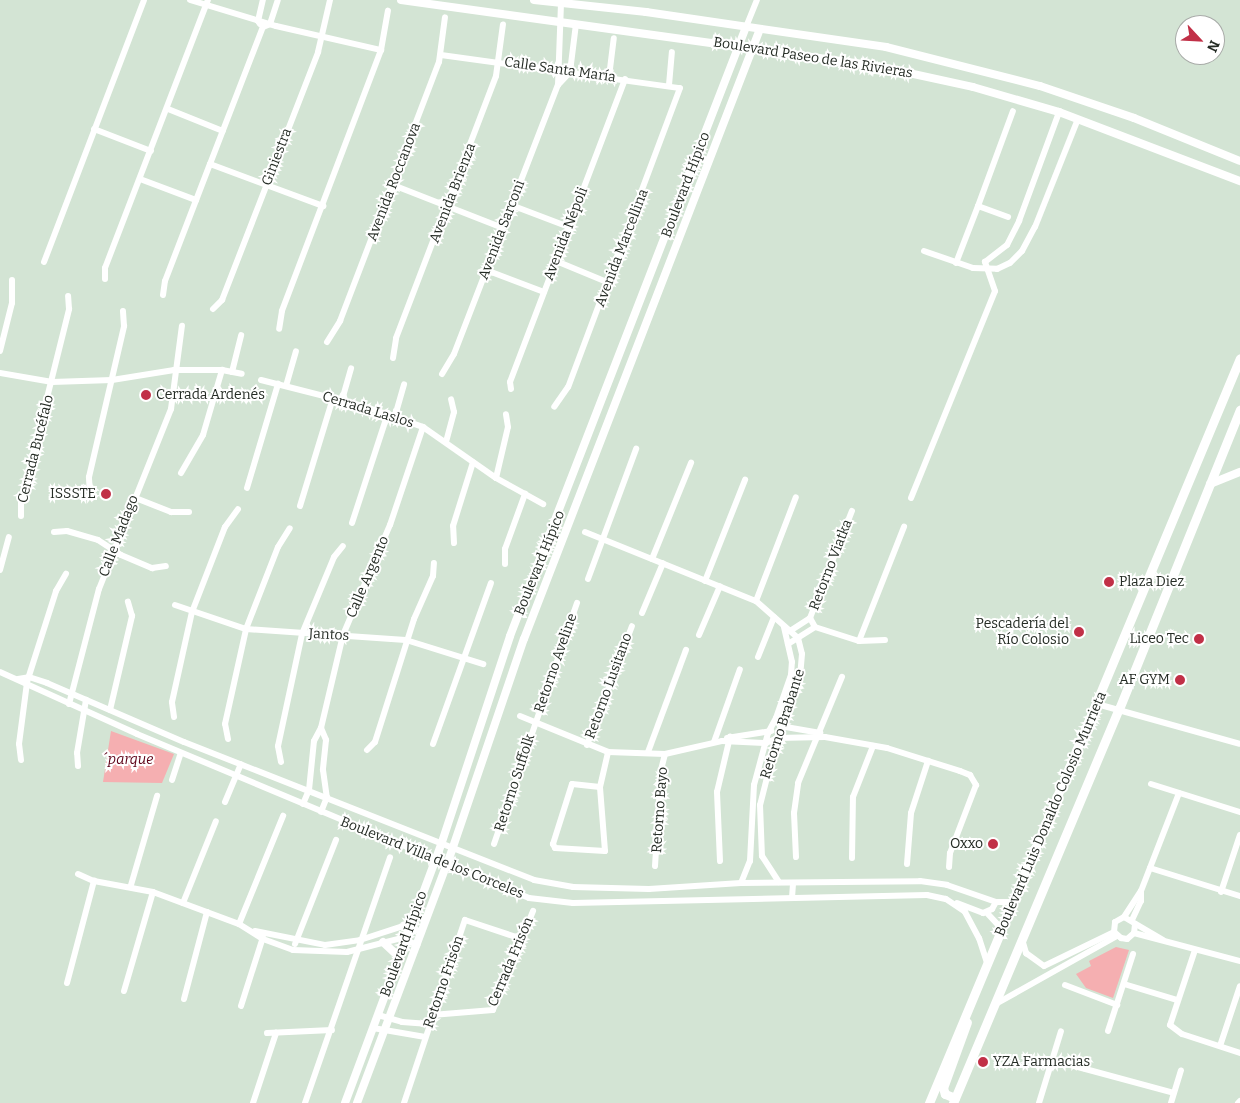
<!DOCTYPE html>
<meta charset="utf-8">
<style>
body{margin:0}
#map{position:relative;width:1240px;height:1103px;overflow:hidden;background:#d3e4d4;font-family:Bitter,serif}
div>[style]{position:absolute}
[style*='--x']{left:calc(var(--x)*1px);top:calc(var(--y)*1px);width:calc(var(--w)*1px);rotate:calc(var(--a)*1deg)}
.green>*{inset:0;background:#f5afb1}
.minor>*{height:6px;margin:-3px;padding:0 3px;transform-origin:3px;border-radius:3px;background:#fff}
.tertiary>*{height:8px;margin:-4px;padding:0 4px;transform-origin:4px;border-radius:4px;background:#fff}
.secondary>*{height:9px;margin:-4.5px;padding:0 4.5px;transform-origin:4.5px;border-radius:4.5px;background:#fff}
.dots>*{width:14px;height:14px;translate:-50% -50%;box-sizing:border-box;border:2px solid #fff;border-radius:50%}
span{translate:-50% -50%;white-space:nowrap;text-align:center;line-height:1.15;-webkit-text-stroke:4px #fff;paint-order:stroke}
.street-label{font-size:14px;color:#252c25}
.poi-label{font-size:14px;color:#252c25}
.left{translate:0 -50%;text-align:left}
.right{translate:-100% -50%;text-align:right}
.park-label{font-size:14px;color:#5d0217;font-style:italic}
.north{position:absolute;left:1175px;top:15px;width:50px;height:50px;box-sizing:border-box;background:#fff;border:1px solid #a8aba8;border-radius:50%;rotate:115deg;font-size:14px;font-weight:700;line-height:20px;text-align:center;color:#252c25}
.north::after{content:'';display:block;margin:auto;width:18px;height:22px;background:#c13047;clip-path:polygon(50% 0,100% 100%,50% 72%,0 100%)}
</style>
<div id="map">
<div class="green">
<i style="clip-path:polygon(111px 731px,174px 754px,162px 783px,103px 782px)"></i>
<i style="clip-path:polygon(1116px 947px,1129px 950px,1113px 998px,1086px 988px,1076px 974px,1091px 966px,1089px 961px)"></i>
</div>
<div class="minor">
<i style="--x:190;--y:0;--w:90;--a:16.8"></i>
<i style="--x:276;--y:26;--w:108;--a:12.9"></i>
<i style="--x:381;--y:50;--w:279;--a:110.8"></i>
<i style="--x:282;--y:311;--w:18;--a:99"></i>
<i style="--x:260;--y:24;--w:4;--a:-124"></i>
<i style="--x:258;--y:21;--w:22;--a:-77"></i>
<i style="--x:746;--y:27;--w:29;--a:-68"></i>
<i style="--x:381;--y:50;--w:40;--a:-80"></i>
<i style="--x:441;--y:55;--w:241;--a:7.9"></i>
<i style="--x:680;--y:88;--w:319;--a:110.5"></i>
<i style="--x:568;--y:387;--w:24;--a:125"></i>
<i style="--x:609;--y:77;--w:39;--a:-83"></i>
<i style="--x:558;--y:85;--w:81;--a:-87.9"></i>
<i style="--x:669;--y:85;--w:33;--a:-85"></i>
<i style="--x:168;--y:109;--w:59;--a:21.8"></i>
<i style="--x:94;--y:129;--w:61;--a:21.1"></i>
<i style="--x:210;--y:164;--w:147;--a:-68.9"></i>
<i style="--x:263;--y:27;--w:8;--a:-23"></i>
<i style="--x:270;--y:24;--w:25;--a:-72"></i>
<i style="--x:140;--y:179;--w:60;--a:20.6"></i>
<i style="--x:393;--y:185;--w:118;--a:21.4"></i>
<i style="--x:511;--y:205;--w:62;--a:20.8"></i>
<i style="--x:978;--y:206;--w:101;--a:-69.8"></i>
<i style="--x:924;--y:251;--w:52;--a:19.1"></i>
<i style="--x:973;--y:268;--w:24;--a:2"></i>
<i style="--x:997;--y:269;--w:14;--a:-25"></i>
<i style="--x:1010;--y:263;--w:17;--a:-45"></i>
<i style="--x:1022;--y:251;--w:27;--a:-62"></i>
<i style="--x:1035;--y:227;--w:116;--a:-68.3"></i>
<i style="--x:556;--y:261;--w:57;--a:22.5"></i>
<i style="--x:44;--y:262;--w:280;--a:-69.1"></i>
<i style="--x:956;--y:263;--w:61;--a:-68.9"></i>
<i style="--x:978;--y:206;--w:32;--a:20"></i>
<i style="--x:486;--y:270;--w:62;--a:20.8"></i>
<i style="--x:105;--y:279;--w:11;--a:-90"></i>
<i style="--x:105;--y:268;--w:287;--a:-69"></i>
<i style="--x:163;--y:295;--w:14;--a:-82"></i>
<i style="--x:165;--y:281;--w:125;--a:-69"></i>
<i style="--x:210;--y:164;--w:121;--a:20.4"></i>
<i style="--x:213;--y:309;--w:13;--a:-45"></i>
<i style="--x:222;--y:300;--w:266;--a:-68.8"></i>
<i style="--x:318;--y:52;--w:53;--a:-77"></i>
<i style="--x:327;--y:342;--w:25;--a:-58"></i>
<i style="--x:340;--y:321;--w:277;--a:-69.1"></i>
<i style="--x:439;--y:62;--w:45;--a:-82.4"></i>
<i style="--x:0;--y:351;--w:49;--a:-76"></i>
<i style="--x:12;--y:303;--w:23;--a:-90"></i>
<i style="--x:393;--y:358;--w:20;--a:-81"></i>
<i style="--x:396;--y:338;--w:280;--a:-69.1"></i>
<i style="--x:496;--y:76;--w:52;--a:-82.3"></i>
<i style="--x:232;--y:372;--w:38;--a:-76"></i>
<i style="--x:0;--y:373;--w:53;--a:9.8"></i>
<i style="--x:52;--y:382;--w:60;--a:-1.9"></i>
<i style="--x:112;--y:380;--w:63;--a:-9.2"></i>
<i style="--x:174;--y:370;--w:48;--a:0"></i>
<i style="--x:222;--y:370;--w:20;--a:11"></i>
<i style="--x:442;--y:374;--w:23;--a:-59"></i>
<i style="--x:454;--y:354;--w:288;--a:-68.9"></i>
<i style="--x:558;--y:85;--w:18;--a:-47"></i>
<i style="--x:570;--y:72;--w:48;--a:-82.9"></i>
<i style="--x:261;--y:380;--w:105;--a:14.3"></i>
<i style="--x:363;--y:406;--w:64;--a:19.3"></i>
<i style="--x:423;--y:427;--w:89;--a:34.9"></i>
<i style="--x:496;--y:478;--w:54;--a:29"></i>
<i style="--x:286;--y:386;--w:36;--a:-74"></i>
<i style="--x:511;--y:389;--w:7;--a:-98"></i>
<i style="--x:510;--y:382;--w:324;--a:-69.2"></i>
<i style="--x:342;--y:400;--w:33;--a:-74"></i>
<i style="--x:395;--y:416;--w:33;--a:-74"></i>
<i style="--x:446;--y:442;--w:31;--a:-75"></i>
<i style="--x:454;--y:412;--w:13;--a:-103"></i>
<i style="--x:181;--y:473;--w:44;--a:-59.9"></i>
<i style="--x:203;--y:435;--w:68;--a:-73.7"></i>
<i style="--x:496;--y:478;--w:52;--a:-76.8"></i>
<i style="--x:508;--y:427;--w:13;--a:-99"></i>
<i style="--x:247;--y:488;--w:109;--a:-73.4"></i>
<i style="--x:90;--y:493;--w:16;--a:-94"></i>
<i style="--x:89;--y:477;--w:155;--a:-76.9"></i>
<i style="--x:124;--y:326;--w:15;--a:-94"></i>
<i style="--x:133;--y:497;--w:41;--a:21.5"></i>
<i style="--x:171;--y:512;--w:18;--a:0"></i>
<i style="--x:911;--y:498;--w:223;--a:-67.9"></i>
<i style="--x:995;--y:291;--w:31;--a:-109"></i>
<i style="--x:985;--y:262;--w:28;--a:-38"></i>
<i style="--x:1007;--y:245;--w:27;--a:-63"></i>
<i style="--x:1019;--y:221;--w:116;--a:-69.8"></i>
<i style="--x:300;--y:506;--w:113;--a:-73"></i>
<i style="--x:21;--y:516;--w:14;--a:-90"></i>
<i style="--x:21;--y:502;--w:199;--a:-76"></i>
<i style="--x:69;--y:309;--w:13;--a:-94"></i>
<i style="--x:352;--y:523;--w:116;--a:-71.9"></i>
<i style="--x:54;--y:532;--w:13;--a:-4"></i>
<i style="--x:67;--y:531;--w:32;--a:16"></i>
<i style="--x:98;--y:540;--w:27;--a:33"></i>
<i style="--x:121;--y:555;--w:34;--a:23"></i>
<i style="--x:152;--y:568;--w:14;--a:-8"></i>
<i style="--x:585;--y:532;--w:184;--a:22"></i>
<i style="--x:756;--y:601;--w:56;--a:41.4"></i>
<i style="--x:798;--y:638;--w:16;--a:76"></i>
<i style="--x:802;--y:654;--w:24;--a:95"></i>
<i style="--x:800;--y:678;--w:64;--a:111"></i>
<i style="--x:777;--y:738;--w:69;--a:104.2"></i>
<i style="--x:760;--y:805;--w:51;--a:87.8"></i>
<i style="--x:762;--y:856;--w:31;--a:57"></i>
<i style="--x:454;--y:543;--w:17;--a:-93"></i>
<i style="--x:453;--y:526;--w:67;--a:-72.6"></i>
<i style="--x:652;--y:559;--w:104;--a:-67.9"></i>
<i style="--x:505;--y:564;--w:15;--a:-90"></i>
<i style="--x:505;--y:549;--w:59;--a:-70"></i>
<i style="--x:0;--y:570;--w:34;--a:-75"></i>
<i style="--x:588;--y:579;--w:139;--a:-69.7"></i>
<i style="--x:705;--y:581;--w:109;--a:-68.4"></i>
<i style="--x:756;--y:601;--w:111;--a:-69"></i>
<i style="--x:175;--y:605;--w:75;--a:18.7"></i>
<i style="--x:246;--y:629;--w:160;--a:3.9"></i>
<i style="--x:406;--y:640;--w:81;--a:17.3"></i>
<i style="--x:642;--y:613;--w:54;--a:-67.2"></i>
<i style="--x:810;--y:618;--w:115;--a:-68.6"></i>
<i style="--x:810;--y:618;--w:10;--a:61"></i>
<i style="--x:815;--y:627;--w:46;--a:17.7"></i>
<i style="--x:859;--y:641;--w:26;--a:-2"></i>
<i style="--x:790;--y:631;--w:24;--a:-33"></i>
<i style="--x:699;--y:635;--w:53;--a:-66.8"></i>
<i style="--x:859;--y:641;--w:123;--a:-68.5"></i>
<i style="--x:788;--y:644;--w:32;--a:-32"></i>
<i style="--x:758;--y:657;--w:43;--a:-68.2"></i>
<i style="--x:0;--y:672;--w:150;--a:24.3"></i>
<i style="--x:137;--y:734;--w:425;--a:22.7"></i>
<i style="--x:529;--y:898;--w:44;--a:6.5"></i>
<i style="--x:573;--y:903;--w:354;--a:-1.3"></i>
<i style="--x:927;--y:895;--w:19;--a:12"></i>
<i style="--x:946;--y:899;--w:23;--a:34"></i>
<i style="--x:965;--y:912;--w:30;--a:62"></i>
<i style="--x:979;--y:938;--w:26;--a:72"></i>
<i style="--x:18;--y:679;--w:11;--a:-10"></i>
<i style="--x:29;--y:677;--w:19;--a:18"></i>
<i style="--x:47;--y:683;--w:149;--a:23.3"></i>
<i style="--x:184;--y:742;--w:376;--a:21.5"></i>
<i style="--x:534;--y:880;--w:40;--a:10"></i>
<i style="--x:573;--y:887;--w:76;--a:1.5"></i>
<i style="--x:649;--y:889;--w:92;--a:-3.7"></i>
<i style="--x:741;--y:883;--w:179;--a:-0.6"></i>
<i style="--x:920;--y:881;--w:27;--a:8"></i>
<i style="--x:947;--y:885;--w:52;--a:19.1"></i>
<i style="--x:996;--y:902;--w:18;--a:0"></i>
<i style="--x:69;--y:704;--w:119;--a:-75.4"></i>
<i style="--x:99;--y:589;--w:194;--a:-68.2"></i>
<i style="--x:171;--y:409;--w:84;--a:-82.5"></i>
<i style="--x:1097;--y:704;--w:148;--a:15.6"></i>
<i style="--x:110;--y:710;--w:97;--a:-76.8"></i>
<i style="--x:132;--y:616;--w:15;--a:-106"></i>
<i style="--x:520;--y:716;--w:95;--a:22.2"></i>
<i style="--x:608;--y:752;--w:57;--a:2"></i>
<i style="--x:665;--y:754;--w:58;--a:-12.8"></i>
<i style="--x:722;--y:741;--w:44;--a:2.6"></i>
<i style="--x:766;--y:743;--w:12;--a:-24"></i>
<i style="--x:777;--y:738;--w:48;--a:-1.2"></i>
<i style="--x:825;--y:737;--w:63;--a:10.1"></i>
<i style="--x:887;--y:748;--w:77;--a:17.5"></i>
<i style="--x:960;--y:771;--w:11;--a:22"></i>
<i style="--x:970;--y:775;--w:12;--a:59"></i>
<i style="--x:976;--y:785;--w:73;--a:110.9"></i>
<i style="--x:950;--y:853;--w:14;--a:94"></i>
<i style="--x:174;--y:717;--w:15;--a:-98"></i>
<i style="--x:172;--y:702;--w:92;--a:-77.5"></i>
<i style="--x:192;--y:612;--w:91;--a:-68.8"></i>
<i style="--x:225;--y:527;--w:22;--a:-54"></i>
<i style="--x:780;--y:726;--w:41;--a:9.9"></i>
<i style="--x:321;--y:728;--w:13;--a:67"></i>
<i style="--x:326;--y:740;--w:30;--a:96"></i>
<i style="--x:323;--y:770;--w:27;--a:82"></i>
<i style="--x:327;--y:797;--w:16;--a:112"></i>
<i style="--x:727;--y:738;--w:45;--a:-9"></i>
<i style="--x:228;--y:739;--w:15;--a:-101"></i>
<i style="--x:225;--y:724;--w:97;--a:-77.5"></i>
<i style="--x:246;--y:629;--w:88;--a:-68.7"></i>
<i style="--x:278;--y:547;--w:22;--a:-58"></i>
<i style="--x:714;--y:742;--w:77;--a:-70.4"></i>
<i style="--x:433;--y:744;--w:171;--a:-70.2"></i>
<i style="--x:587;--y:745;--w:127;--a:-69.3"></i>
<i style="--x:367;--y:750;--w:11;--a:-45"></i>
<i style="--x:375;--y:742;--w:129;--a:-72.4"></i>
<i style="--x:414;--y:619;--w:47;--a:-66.2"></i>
<i style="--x:433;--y:576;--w:13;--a:-86"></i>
<i style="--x:648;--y:752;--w:109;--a:-69.6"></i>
<i style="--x:21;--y:760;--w:16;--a:-97"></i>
<i style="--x:19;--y:744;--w:63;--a:-82.6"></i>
<i style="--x:27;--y:682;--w:96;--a:-72.3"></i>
<i style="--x:56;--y:591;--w:20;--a:-60"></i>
<i style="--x:281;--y:762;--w:16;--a:-101"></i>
<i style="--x:278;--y:746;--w:115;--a:-77.9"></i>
<i style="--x:302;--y:634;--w:83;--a:-67.4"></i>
<i style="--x:334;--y:557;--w:14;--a:-51"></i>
<i style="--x:78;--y:766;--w:13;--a:-94"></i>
<i style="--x:77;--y:753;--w:54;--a:-80.4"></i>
<i style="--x:172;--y:780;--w:28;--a:-72"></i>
<i style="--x:1151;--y:784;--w:93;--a:17.5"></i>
<i style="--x:600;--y:787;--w:28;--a:-174"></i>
<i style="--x:572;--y:784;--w:63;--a:107.6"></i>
<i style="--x:553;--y:844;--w:4;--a:63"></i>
<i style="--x:555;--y:848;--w:50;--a:3.4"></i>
<i style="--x:605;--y:851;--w:64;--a:-94.5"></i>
<i style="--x:600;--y:787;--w:36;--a:-77"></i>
<i style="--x:225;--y:802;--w:41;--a:-67.2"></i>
<i style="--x:303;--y:804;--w:15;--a:-67"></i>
<i style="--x:309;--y:790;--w:49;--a:-84.2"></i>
<i style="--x:314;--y:741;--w:15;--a:-62"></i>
<i style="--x:321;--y:728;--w:96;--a:-76.7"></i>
<i style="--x:343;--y:635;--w:120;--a:-66.9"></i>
<i style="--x:390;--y:525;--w:103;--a:-71.4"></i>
<i style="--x:494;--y:844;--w:255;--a:-71"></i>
<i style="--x:796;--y:857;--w:44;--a:-92.6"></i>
<i style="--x:794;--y:813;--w:30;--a:-82"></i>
<i style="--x:798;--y:783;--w:115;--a:-67.5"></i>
<i style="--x:852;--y:858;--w:61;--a:-89.1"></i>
<i style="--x:853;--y:797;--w:55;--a:-68.6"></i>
<i style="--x:720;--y:861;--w:69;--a:-92.5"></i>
<i style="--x:717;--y:792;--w:57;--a:-76.7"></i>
<i style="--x:907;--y:864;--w:51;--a:-85.5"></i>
<i style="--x:911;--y:813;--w:55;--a:-71.9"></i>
<i style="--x:655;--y:866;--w:96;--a:-86.4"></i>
<i style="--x:661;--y:770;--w:16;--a:-76"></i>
<i style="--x:1150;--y:868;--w:94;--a:17.3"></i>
<i style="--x:78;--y:874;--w:17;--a:24"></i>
<i style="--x:94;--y:881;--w:60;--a:10.6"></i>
<i style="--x:153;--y:892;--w:92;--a:20.4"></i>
<i style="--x:239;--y:924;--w:28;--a:32"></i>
<i style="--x:263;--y:939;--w:32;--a:20"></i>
<i style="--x:293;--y:950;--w:54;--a:2.1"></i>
<i style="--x:347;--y:952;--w:57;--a:-14.3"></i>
<i style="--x:402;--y:938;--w:17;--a:25"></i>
<i style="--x:741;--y:883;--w:24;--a:-68"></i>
<i style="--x:750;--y:861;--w:76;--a:-87"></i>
<i style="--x:754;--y:785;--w:54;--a:-74.9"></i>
<i style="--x:768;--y:733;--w:17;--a:-62"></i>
<i style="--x:776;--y:718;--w:46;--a:-70.8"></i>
<i style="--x:791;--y:675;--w:13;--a:-86"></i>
<i style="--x:792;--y:662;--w:36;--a:-103"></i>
<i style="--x:131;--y:885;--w:93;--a:-73.7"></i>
<i style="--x:1221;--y:892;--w:60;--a:-71.6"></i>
<i style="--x:792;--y:898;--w:15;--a:-86"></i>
<i style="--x:183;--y:903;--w:88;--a:-68.1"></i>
<i style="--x:957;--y:903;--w:28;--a:21"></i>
<i style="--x:983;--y:913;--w:10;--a:-24"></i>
<i style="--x:992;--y:909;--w:8;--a:-60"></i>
<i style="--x:987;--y:913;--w:22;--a:47"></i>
<i style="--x:1124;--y:917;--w:31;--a:-57"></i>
<i style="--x:1141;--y:891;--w:105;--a:-68.8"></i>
<i style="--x:1132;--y:920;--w:21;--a:-65"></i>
<i style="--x:1141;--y:901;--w:10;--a:-90"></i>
<i style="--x:239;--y:924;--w:117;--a:-67.8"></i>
<i style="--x:1135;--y:924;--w:9;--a:96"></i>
<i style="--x:1134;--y:933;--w:9;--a:139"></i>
<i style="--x:1127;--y:939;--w:6;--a:-171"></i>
<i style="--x:1121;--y:938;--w:9;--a:-139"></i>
<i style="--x:1114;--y:932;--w:10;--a:-84"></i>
<i style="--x:1115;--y:922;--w:10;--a:-29"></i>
<i style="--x:1124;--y:917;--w:45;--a:30.5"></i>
<i style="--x:255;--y:931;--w:71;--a:11.3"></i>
<i style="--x:325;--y:945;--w:35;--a:-8"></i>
<i style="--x:360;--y:940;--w:45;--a:-18"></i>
<i style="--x:403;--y:926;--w:20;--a:18"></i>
<i style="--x:1134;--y:933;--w:110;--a:14.8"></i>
<i style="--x:1022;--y:939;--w:15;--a:74"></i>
<i style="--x:1026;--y:953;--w:22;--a:36"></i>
<i style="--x:1044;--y:966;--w:78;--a:-25.9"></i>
<i style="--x:295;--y:944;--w:112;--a:-68.5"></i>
<i style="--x:1195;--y:950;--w:79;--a:108.4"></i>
<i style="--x:1170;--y:1025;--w:15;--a:37"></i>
<i style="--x:1182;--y:1034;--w:61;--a:18.1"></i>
<i style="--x:67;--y:983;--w:106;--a:-75.2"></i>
<i style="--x:1124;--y:984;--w:55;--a:16.8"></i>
<i style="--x:1065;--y:985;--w:56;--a:21"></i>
<i style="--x:124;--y:991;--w:103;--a:-73.7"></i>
<i style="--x:184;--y:999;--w:90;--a:-75.2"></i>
<i style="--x:994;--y:1005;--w:141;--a:-29.3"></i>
<i style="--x:241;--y:1006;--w:72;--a:-72.3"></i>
<i style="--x:378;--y:1015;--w:25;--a:16"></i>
<i style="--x:402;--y:1022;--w:27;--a:4"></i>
<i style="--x:432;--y:1015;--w:61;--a:-4.7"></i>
<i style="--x:493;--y:1010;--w:107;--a:-68"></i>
<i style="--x:373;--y:1028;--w:53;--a:9.8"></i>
<i style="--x:1108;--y:1031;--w:81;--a:-72"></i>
<i style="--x:267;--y:1033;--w:65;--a:-2.6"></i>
<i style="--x:1220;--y:1046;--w:63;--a:-71.6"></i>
<i style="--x:1052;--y:1060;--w:126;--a:15.1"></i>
<i style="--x:253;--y:1103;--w:74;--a:-71.8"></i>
<i style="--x:305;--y:1103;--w:260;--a:-70.9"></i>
<i style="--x:404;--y:1103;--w:193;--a:-71.6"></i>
<i style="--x:465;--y:920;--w:60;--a:18.4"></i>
<i style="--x:1039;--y:1103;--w:75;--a:-73"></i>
<i style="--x:1171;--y:1103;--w:34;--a:-73"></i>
<i style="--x:1238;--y:1103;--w:3;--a:-45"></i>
</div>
<div class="tertiary">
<i style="--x:401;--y:0;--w:475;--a:7.9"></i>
<i style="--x:872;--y:65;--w:103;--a:12.3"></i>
<i style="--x:973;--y:87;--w:90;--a:16.2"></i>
<i style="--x:1059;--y:112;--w:194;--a:20.9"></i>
<i style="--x:534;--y:0;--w:113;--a:6.1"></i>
<i style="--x:646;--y:12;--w:243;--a:8.3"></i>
<i style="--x:886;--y:47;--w:159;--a:14.2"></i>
<i style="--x:1040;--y:86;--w:99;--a:18.8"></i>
<i style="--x:1134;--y:118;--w:114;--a:22.1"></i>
<i style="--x:1210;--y:484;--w:32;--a:-22"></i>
<i style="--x:383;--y:942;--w:22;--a:43"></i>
<i style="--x:345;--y:1103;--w:275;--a:-69.6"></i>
<i style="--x:441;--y:845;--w:220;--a:-71.7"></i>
<i style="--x:510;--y:636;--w:653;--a:-68.82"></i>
<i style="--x:357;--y:1103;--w:270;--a:-69.4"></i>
<i style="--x:452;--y:850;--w:223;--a:-71.2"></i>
<i style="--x:524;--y:639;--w:654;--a:-68.85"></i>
</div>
<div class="secondary">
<i style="--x:955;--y:1098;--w:11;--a:-158"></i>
<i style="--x:945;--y:1094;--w:6;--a:-108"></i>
<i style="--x:943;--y:1088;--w:70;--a:-70"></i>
<i style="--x:929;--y:1103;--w:807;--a:-67.34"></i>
<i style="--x:953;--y:1103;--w:428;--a:-67.2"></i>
<i style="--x:1119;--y:709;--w:323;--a:-68"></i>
</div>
<div class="dots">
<i style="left:146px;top:395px;background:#c13047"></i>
<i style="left:106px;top:494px;background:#c13047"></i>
<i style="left:1109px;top:582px;background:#c13047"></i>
<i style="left:1079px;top:632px;background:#c13047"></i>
<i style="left:1199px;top:639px;background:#c13047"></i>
<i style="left:1180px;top:680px;background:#c13047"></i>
<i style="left:993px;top:844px;background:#c13047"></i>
<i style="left:983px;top:1062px;background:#c13047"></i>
</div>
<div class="street-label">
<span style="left:813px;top:58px;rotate:9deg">Boulevard Paseo de las Rivieras</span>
<span style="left:560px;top:70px;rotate:8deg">Calle Santa María</span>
<span style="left:277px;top:157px;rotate:-69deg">Giniestra</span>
<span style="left:394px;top:182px;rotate:-69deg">Avenida Roccanova</span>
<span style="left:686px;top:185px;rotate:-69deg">Boulevard Hípico</span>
<span style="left:453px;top:193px;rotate:-69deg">Avenida Brienza</span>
<span style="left:502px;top:230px;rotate:-69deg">Avenida Sarconi</span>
<span style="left:566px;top:234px;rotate:-69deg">Avenida Népoli</span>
<span style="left:622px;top:248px;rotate:-69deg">Avenida Marcellina</span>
<span style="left:368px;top:410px;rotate:17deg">Cerrada Laslos</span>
<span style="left:36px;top:449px;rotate:-76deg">Cerrada Bucéfalo</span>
<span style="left:119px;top:536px;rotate:-69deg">Calle Madago</span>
<span style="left:540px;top:563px;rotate:-68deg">Boulevard Hípico</span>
<span style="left:831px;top:565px;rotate:-69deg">Retorno Viatka</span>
<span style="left:368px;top:577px;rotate:-67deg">Calle Argento</span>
<span style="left:329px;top:635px;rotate:3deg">Jantos</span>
<span style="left:556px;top:663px;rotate:-71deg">Retorno Aveline</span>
<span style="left:609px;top:686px;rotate:-70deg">Retorno Lusitano</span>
<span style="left:783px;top:724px;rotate:-72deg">Retorno Brabante</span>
<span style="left:515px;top:783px;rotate:-72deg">Retorno Suffolk</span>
<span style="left:660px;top:810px;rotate:-86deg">Retorno Bayo</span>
<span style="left:1051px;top:814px;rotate:-67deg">Boulevard Luis Donaldo Colosio Murrieta</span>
<span style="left:432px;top:858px;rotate:22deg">Boulevard Villa de los Corceles</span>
<span style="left:404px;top:944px;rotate:-70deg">Boulevard Hípico</span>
<span style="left:511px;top:962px;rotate:-67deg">Cerrada Frisón</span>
<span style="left:444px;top:982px;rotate:-71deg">Retorno Frisón</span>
</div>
<div class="poi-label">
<span class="left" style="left:156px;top:395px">Cerrada Ardenés</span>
<span class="right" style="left:96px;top:494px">ISSSTE</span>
<span class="left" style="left:1119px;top:582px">Plaza Diez</span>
<span class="right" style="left:1069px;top:632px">Pescadería del<br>Río Colosio</span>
<span class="right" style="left:1189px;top:639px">Liceo Tec</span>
<span class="right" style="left:1170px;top:680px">AF GYM</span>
<span class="right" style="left:983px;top:844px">Oxxo</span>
<span class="left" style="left:993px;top:1062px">YZA Farmacias</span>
</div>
<div class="park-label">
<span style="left:128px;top:760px">´parque</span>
</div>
<div class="north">N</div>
</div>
